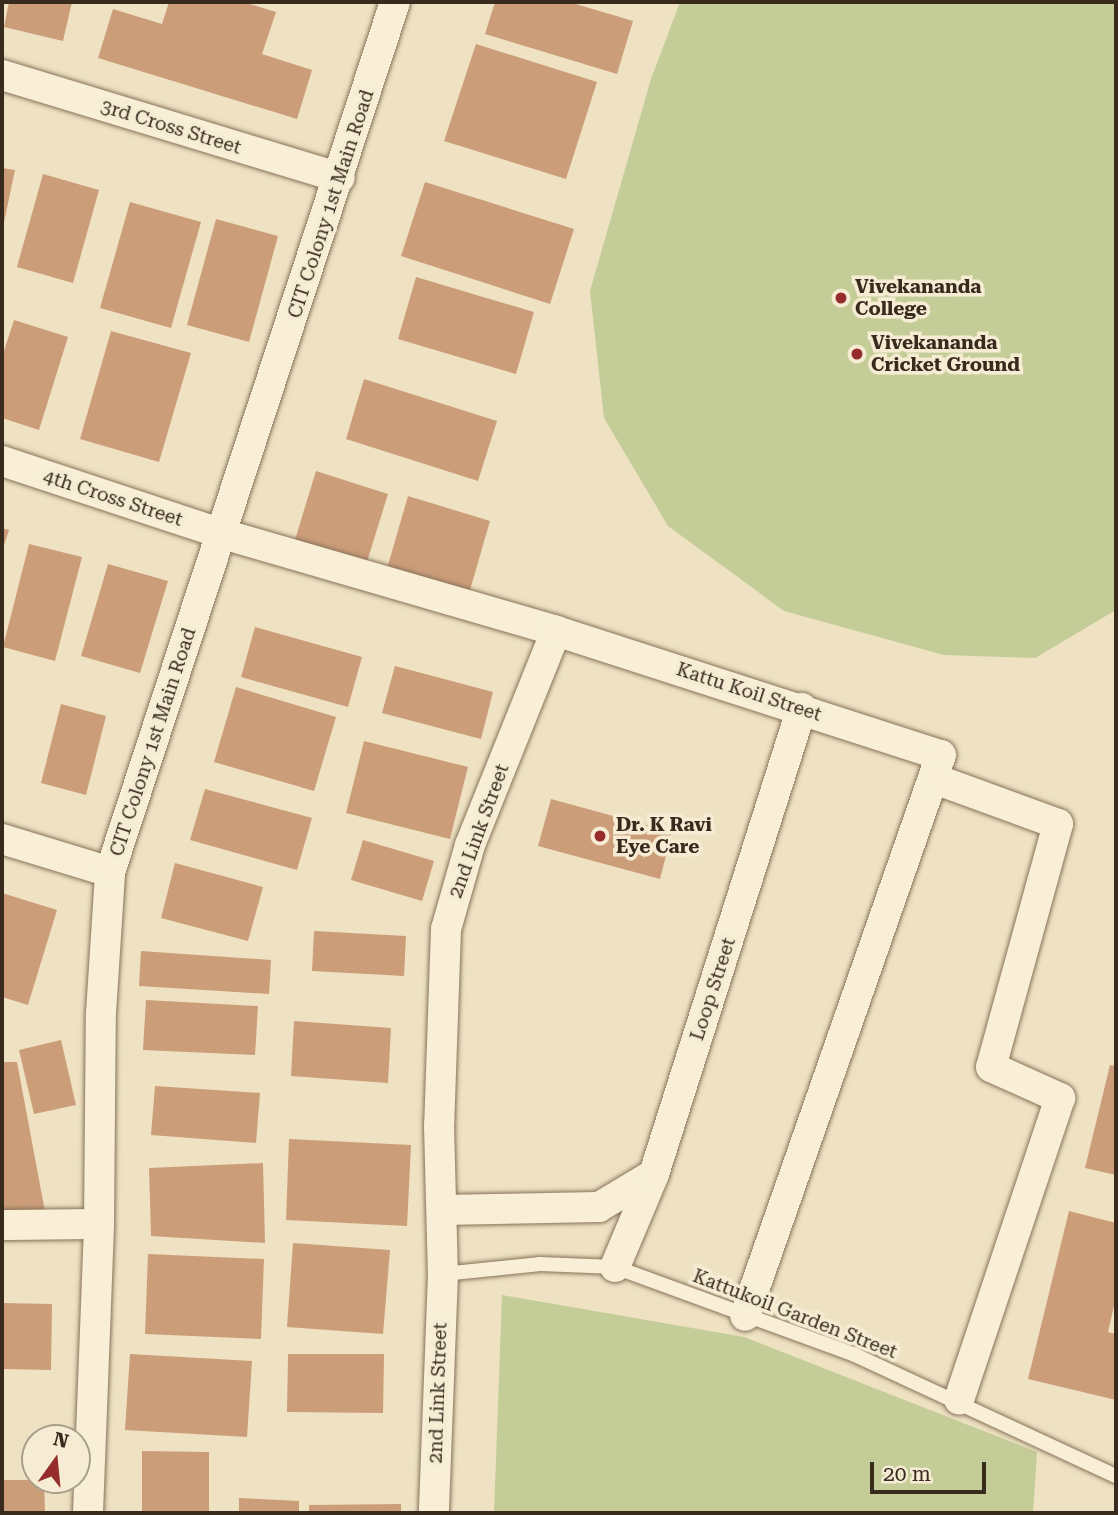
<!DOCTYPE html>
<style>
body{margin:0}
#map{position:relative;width:1118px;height:1515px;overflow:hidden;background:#eee2c3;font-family:"Roboto Serif",serif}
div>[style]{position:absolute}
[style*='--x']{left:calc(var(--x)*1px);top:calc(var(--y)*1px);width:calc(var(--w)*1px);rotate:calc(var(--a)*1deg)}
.green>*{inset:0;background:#c4cc97}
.building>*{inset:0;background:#cc9d79}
.roads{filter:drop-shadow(0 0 2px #88735a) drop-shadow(0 0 2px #88735a)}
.service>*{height:14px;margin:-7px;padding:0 7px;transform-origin:7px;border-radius:7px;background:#f8efd6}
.minor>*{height:30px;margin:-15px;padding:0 15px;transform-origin:15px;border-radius:15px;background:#f8efd6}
.dots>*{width:19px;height:19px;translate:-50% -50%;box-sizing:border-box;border:4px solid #f5ecd3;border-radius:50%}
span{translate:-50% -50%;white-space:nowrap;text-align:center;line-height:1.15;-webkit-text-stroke:7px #f5ecd3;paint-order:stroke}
.street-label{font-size:19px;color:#382b1e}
.poi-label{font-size:19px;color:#382b1e;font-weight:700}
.left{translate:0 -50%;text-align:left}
.frame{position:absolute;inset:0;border:4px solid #382b1e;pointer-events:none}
.north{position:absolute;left:21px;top:1424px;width:70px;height:70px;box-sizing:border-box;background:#f5ecd3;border:2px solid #a99f8b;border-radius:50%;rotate:15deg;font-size:19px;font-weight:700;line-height:28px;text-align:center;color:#382b1e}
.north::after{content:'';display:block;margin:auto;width:24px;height:32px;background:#962c2b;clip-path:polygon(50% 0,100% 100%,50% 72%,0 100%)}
.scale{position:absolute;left:870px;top:1462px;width:116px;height:32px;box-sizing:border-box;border:4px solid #382b1e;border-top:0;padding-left:9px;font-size:21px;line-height:24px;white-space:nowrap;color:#382b1e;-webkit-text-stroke:5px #f5ecd3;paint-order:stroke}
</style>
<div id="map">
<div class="green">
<i style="clip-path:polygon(680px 2px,1116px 2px,1116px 610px,1035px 658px,944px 655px,784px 611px,668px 526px,604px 418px,590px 291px,651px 79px)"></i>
<i style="clip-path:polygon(502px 1295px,744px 1337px,1037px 1452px,1033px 1513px,494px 1513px)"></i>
</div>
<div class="building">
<i style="clip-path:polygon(9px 2px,72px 2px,63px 41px,4px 27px)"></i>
<i style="clip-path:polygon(169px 2px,243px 2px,276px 12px,262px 54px,312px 70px,297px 119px,98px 58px,113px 9px,162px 24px)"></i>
<i style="clip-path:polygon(495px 2px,569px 2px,633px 21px,617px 74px,485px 34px)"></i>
<i style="clip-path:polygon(476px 44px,597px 82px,566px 179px,444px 141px)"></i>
<i style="clip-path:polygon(2px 168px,15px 170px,3px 227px,2px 227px)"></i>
<i style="clip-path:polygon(43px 174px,99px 190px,73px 283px,17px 267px)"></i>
<i style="clip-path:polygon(425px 182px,574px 229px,550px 304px,401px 256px)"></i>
<i style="clip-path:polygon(130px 202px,201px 222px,171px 328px,100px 308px)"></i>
<i style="clip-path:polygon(216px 219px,278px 236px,249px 342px,187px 325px)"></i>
<i style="clip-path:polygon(416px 277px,534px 312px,516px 374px,398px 339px)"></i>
<i style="clip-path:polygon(14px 320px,68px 337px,39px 430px,2px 418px,2px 357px)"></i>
<i style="clip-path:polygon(111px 331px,191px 353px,159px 462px,80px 439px)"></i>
<i style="clip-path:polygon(364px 379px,497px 421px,478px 481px,346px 439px)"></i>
<i style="clip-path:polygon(316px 471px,388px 494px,366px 565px,294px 543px)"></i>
<i style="clip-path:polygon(408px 496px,490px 521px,468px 597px,386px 572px)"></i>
<i style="clip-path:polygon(2px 528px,9px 530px,2px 551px)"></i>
<i style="clip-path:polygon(29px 544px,82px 557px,55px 661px,3px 647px)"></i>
<i style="clip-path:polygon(108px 564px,168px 581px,140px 673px,81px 656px)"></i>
<i style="clip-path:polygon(255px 627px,362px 657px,348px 707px,241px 677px)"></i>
<i style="clip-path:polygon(395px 666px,493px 692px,481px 739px,382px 713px)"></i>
<i style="clip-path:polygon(236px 687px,336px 717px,314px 791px,214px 762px)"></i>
<i style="clip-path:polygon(61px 704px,106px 716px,86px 795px,41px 783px)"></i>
<i style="clip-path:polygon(364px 741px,468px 767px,450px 839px,346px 813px)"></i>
<i style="clip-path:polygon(205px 789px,312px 818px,297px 870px,190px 840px)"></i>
<i style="clip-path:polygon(551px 799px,672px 832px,660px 879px,538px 846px)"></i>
<i style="clip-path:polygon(363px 840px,434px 861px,422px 901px,351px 880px)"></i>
<i style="clip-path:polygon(175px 863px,263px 887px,248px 941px,161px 918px)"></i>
<i style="clip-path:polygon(2px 893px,57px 910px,28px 1005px,2px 997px)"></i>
<i style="clip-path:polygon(314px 931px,406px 936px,404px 976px,312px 971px)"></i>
<i style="clip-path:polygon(141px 951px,271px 960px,269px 994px,139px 986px)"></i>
<i style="clip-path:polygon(146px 1000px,258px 1006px,255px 1055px,143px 1050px)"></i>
<i style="clip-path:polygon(294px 1021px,391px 1028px,388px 1083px,291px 1076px)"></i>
<i style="clip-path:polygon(61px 1040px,76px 1105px,34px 1114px,19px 1050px)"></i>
<i style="clip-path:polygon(2px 1062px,17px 1062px,46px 1217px,2px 1221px)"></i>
<i style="clip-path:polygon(1110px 1065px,1116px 1066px,1116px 1175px,1085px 1168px)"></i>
<i style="clip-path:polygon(155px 1086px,260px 1093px,256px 1143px,151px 1135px)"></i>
<i style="clip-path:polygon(289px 1139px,411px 1145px,407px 1226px,286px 1220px)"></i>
<i style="clip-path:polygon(263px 1163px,265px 1243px,151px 1236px,149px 1168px)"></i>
<i style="clip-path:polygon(1069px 1211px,1116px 1223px,1116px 1297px,1108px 1332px,1116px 1334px,1116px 1400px,1028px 1379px)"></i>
<i style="clip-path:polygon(293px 1243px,390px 1250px,383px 1334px,287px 1327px)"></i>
<i style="clip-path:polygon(148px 1254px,264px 1259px,261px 1339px,145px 1334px)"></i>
<i style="clip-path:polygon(2px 1303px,52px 1304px,51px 1370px,2px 1369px)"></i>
<i style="clip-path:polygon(130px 1354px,252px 1361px,247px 1437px,125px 1430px)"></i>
<i style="clip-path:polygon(288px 1354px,384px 1354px,383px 1413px,287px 1412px)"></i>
<i style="clip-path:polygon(142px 1451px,209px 1452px,209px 1513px,142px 1513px)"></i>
<i style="clip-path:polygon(2px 1480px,44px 1480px,45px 1513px,2px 1513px)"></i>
<i style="clip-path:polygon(239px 1498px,299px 1501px,299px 1513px,239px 1513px)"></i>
<i style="clip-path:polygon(401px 1504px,401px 1513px,309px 1513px,309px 1505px)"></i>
</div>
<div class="roads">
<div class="service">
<i style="--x:443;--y:1274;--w:98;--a:-5.9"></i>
<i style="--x:540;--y:1264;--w:75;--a:2.3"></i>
<i style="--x:615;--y:1267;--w:253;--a:20.1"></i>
<i style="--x:853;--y:1354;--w:290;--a:24.9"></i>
</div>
<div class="minor">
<i style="--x:2;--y:75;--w:353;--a:16.9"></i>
<i style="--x:2;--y:461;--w:233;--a:18.3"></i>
<i style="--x:223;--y:534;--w:347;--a:16.2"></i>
<i style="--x:556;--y:631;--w:231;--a:111.9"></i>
<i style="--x:470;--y:845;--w:87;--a:105.9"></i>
<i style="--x:446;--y:929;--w:196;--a:92"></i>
<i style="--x:439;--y:1125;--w:149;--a:88.5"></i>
<i style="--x:443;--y:1274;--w:239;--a:92.2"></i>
<i style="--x:556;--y:631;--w:404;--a:17.9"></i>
<i style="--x:941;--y:755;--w:594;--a:109.26"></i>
<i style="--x:935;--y:779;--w:131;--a:20.1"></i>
<i style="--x:1058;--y:824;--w:252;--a:105.4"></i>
<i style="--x:991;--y:1067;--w:76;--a:24.2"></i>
<i style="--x:1060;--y:1098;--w:318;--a:108.5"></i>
<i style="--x:2;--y:839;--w:113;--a:17"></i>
<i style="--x:442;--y:1210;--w:157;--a:-1.1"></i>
<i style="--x:599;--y:1207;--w:64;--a:-31"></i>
<i style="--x:2;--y:1225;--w:97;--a:-0.6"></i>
<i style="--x:615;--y:1267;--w:101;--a:-67.2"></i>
<i style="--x:654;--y:1174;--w:489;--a:-72.4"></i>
<i style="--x:88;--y:1513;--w:289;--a:-87.8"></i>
<i style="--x:99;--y:1224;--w:211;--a:-89.5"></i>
<i style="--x:101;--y:1013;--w:141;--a:-86.3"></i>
<i style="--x:110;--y:872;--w:915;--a:-71.86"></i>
</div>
</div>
<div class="dots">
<i style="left:841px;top:298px;background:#962c2b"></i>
<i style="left:857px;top:354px;background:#962c2b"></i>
<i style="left:600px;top:836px;background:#962c2b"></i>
</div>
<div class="street-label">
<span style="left:171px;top:127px;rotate:17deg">3rd Cross Street</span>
<span style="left:331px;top:204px;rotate:-72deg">CIT Colony 1st Main Road</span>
<span style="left:113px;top:498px;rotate:18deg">4th Cross Street</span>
<span style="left:749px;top:692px;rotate:18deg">Kattu Koil Street</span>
<span style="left:153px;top:742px;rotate:-72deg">CIT Colony 1st Main Road</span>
<span style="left:479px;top:831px;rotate:-70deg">2nd Link Street</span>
<span style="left:713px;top:989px;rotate:-72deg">Loop Street</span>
<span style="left:795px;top:1314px;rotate:21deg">Kattukoil Garden Street</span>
<span style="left:438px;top:1393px;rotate:-88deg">2nd Link Street</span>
</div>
<div class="poi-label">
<span class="left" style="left:855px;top:298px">Vivekananda<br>College</span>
<span class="left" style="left:871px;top:354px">Vivekananda<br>Cricket Ground</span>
<span class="left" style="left:616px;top:836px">Dr. K Ravi<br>Eye Care</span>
</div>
<div class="frame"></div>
<div class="north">N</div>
<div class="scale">20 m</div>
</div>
